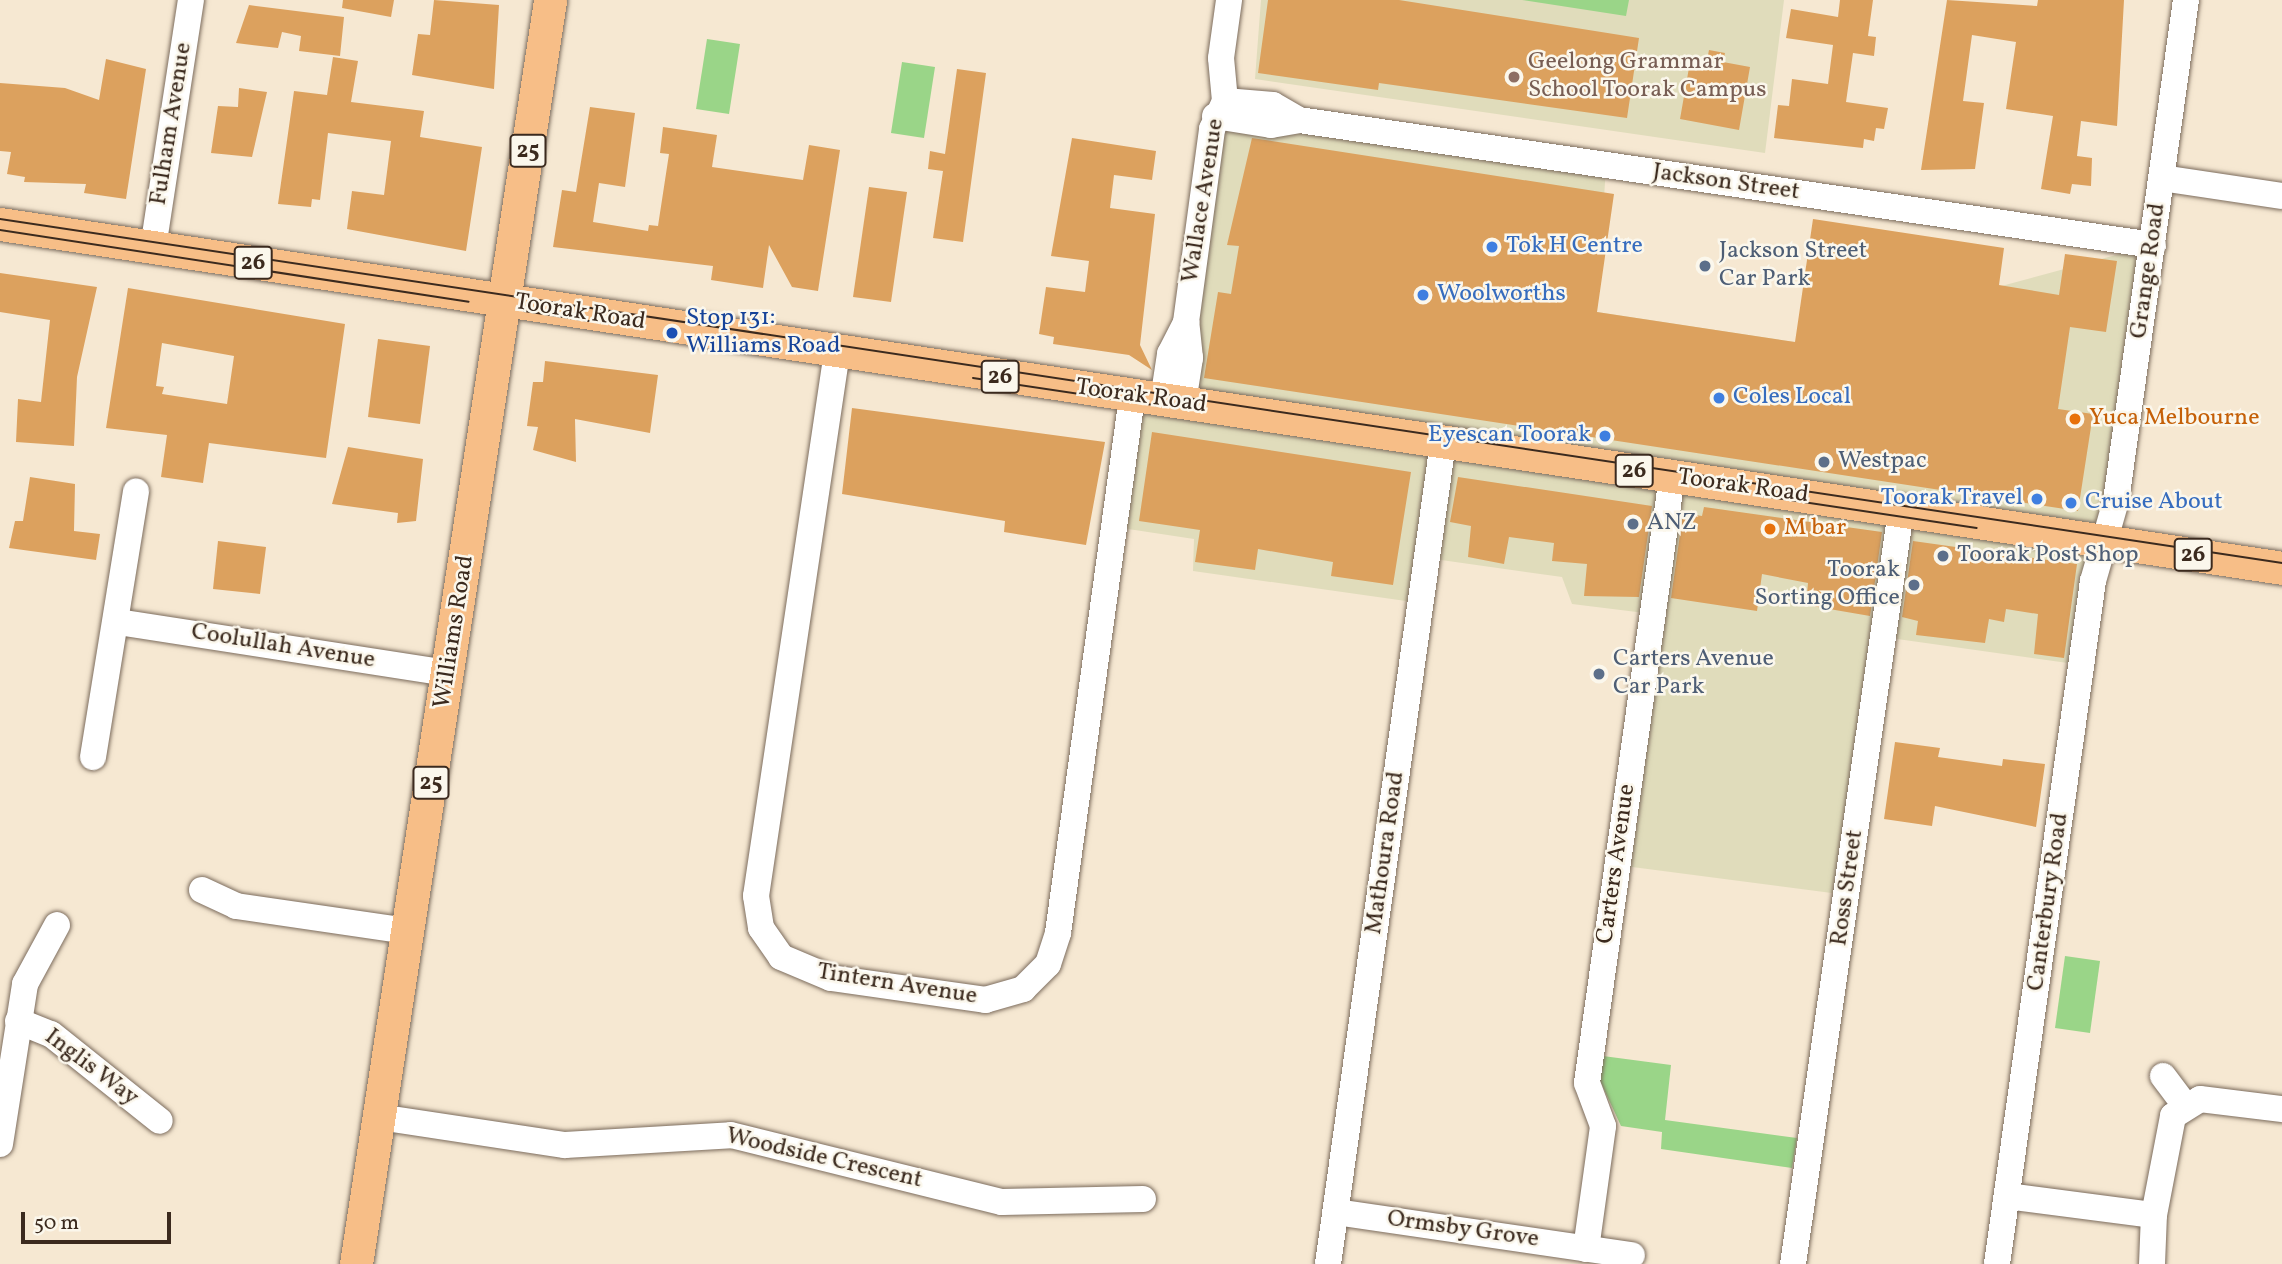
<!DOCTYPE html>
<style>
body{margin:0}
#map{position:relative;width:2282px;height:1264px;overflow:hidden;background:#f6e8d2;font-family:Vollkorn,serif}
div>[style]{position:absolute}
[style*='--x']{left:calc(var(--x)*1px);top:calc(var(--y)*1px);width:calc(var(--w)*1px);rotate:calc(var(--a)*1deg)}
.built>*{inset:0;background:#e0dcbb}
.green>*{inset:0;background:#9ad588}
.building>*{inset:0;background:#dca15e}
.roads{filter:drop-shadow(0 0 2px #7c6c5d) drop-shadow(0 0 2px #7c6c5d)}
.minor>*{height:26px;margin:-13px;padding:0 13px;transform-origin:13px;border-radius:13px;background:#fff}
.major>*{height:33px;margin:-16.5px;padding:0 16.5px;transform-origin:16.5px;border-radius:16.5px;background:#f7be87}
.tram>*{height:2px;margin:-1px;padding:0 1px;transform-origin:1px;border-radius:1px;background:#3b2a1e}
.dots>*{width:19px;height:19px;translate:-50% -50%;box-sizing:border-box;border:4px solid #fbf7ec;border-radius:50%}
span{translate:-50% -50%;white-space:nowrap;text-align:center;line-height:1.15;-webkit-text-stroke:5px #fbf7ec;paint-order:stroke}
.shield-label span{padding:2px 5px;background:#fbf7ec;border:2px solid;border-radius:5px;-webkit-text-stroke-width:0}
.shield-label{font-size:23px;color:#3b2a1e;font-weight:700}
.education-label{font-size:24px;color:#785e54}
.left{translate:0 -50%;text-align:left}
.street-label{font-size:24px;color:#3b2a1e}
.shop-label{font-size:24px;color:#366cbe}
.right{translate:-100% -50%;text-align:right}
.service-label{font-size:24px;color:#4e5e75}
.transit-label{font-size:24px;color:#164399}
.food-label{font-size:24px;color:#c56008}
.scale{position:absolute;left:21px;top:1212px;width:150px;height:32px;box-sizing:border-box;border:4px solid #3b2a1e;border-top:0;padding-left:9px;font-size:21px;line-height:24px;white-space:nowrap;color:#3b2a1e;-webkit-text-stroke:5px #fbf7ec;paint-order:stroke}
</style>
<div id="map">
<div class="built">
<i style="clip-path:polygon(1261px 0,1784px 0,1765px 153px,1255px 79px)"></i>
<i style="clip-path:polygon(1215px 116px,1606px 166px,1597px 312px,1794px 342px,2153px 245px,2082px 665px,1883px 637px,1847px 895px,1617px 865px,1653px 614px,1572px 604px,1562px 577px,1427px 558px,1420px 603px,1193px 571px,1194px 539px,1115px 527px,1132px 397px,1163px 401px)"></i>
</div>
<div class="green">
<i style="clip-path:polygon(1522px 0,1629px 0,1626px 16px)"></i>
<i style="clip-path:polygon(707px 39px,740px 44px,729px 114px,696px 109px)"></i>
<i style="clip-path:polygon(902px 62px,935px 67px,924px 138px,891px 133px)"></i>
<i style="clip-path:polygon(2065px 956px,2100px 961px,2090px 1033px,2055px 1028px)"></i>
<i style="clip-path:polygon(1603px 1056px,1671px 1065px,1665px 1120px,1797px 1138px,1792px 1168px,1661px 1149px,1662px 1132px,1621px 1126px,1596px 1072px)"></i>
</div>
<div class="building">
<i style="clip-path:polygon(343px 0,394px 0,391px 17px,342px 8px)"></i>
<i style="clip-path:polygon(434px 0,499px 5px,494px 89px,412px 75px,418px 34px,430px 35px)"></i>
<i style="clip-path:polygon(1268px 0,1399px 0,1639px 38px,1627px 118px,1379px 83px,1378px 90px,1258px 73px)"></i>
<i style="clip-path:polygon(1840px 0,1873px 0,1868px 36px,1876px 37px,1874px 56px,1853px 53px,1846px 102px,1888px 108px,1884px 129px,1876px 128px,1874px 141px,1864px 139px,1863px 148px,1774px 138px,1778px 105px,1789px 106px,1792px 79px,1828px 84px,1833px 45px,1786px 38px,1791px 9px,1838px 17px)"></i>
<i style="clip-path:polygon(1947px 0,2037px 6px,2038px 0,2124px 0,2117px 126px,2081px 121px,2077px 156px,2092px 158px,2091px 186px,2072px 184px,2070px 194px,2041px 189px,2053px 116px,2006px 109px,2016px 42px,1972px 35px,1963px 101px,1984px 103px,1975px 169px,1921px 170px)"></i>
<i style="clip-path:polygon(249px 5px,344px 17px,340px 56px,299px 51px,301px 36px,282px 32px,278px 48px,236px 43px)"></i>
<i style="clip-path:polygon(1709px 50px,1725px 53px,1723px 62px,1750px 67px,1739px 130px,1680px 119px,1690px 62px,1706px 65px)"></i>
<i style="clip-path:polygon(333px 57px,358px 61px,351px 102px,424px 111px,420px 137px,482px 147px,466px 251px,347px 229px,352px 191px,384px 195px,391px 141px,328px 133px,320px 200px,312px 199px,311px 207px,278px 204px,294px 91px,327px 95px)"></i>
<i style="clip-path:polygon(106px 59px,146px 69px,126px 199px,84px 193px,86px 184px,24px 182px,25px 177px,7px 174px,11px 152px,0 151px,0 83px,65px 88px,99px 100px)"></i>
<i style="clip-path:polygon(957px 69px,986px 73px,963px 242px,933px 238px,943px 171px,928px 169px,930px 151px,945px 154px)"></i>
<i style="clip-path:polygon(239px 88px,267px 92px,252px 157px,211px 153px,218px 106px,238px 107px)"></i>
<i style="clip-path:polygon(590px 107px,635px 113px,625px 187px,599px 183px,593px 222px,648px 231px,649px 225px,658px 226px,669px 154px,660px 153px,663px 127px,717px 135px,712px 167px,803px 180px,809px 145px,840px 150px,818px 291px,792px 287px,769px 245px,763px 288px,711px 280px,713px 266px,553px 247px,562px 190px,576px 192px)"></i>
<i style="clip-path:polygon(1072px 138px,1156px 151px,1152px 180px,1114px 175px,1110px 208px,1155px 214px,1140px 345px,1152px 370px,1129px 355px,1053px 344px,1054px 337px,1039px 334px,1046px 287px,1085px 292px,1089px 261px,1051px 256px)"></i>
<i style="clip-path:polygon(1252px 138px,1614px 194px,1597px 312px,1795px 342px,1813px 219px,2004px 248px,1999px 285px,2059px 295px,2065px 254px,2117px 261px,2106px 332px,2070px 327px,2058px 409px,2093px 414px,2078px 511px,1204px 378px,1218px 292px,1231px 294px,1239px 246px,1227px 245px)"></i>
<i style="clip-path:polygon(869px 187px,907px 192px,891px 302px,853px 297px)"></i>
<i style="clip-path:polygon(0 273px,97px 287px,77px 377px,74px 446px,16px 442px,18px 399px,41px 402px,50px 320px,0 312px)"></i>
<i style="clip-path:polygon(evenodd,128px 288px,345px 324px,326px 458px,209px 443px,203px 483px,161px 477px,167px 435px,106px 428px,128px 288px,162px 343px,234px 356px,227px 404px,162px 394px,164px 387px,156px 386px,162px 343px)"></i>
<i style="clip-path:polygon(378px 339px,430px 346px,420px 424px,368px 417px)"></i>
<i style="clip-path:polygon(545px 361px,658px 375px,650px 433px,575px 419px,576px 462px,533px 450px,538px 427px,527px 426px,533px 382px,543px 382px)"></i>
<i style="clip-path:polygon(852px 408px,1105px 442px,1086px 545px,1004px 532px,1005px 521px,842px 494px)"></i>
<i style="clip-path:polygon(1152px 432px,1411px 472px,1393px 585px,1331px 576px,1333px 562px,1258px 549px,1255px 570px,1195px 562px,1200px 530px,1139px 521px)"></i>
<i style="clip-path:polygon(348px 447px,423px 459px,416px 521px,397px 523px,398px 513px,332px 504px)"></i>
<i style="clip-path:polygon(30px 477px,75px 484px,74px 531px,100px 534px,96px 560px,9px 548px,15px 521px,23px 521px)"></i>
<i style="clip-path:polygon(1458px 477px,1652px 506px,1639px 597px,1584px 596px,1587px 564px,1552px 561px,1554px 543px,1509px 537px,1504px 564px,1468px 557px,1471px 526px,1450px 522px)"></i>
<i style="clip-path:polygon(1704px 507px,1882px 532px,1870px 616px,1806px 605px,1808px 583px,1762px 574px,1757px 611px,1671px 598px,1683px 513px,1702px 516px)"></i>
<i style="clip-path:polygon(218px 541px,266px 547px,260px 594px,213px 589px)"></i>
<i style="clip-path:polygon(1913px 541px,2077px 564px,2064px 658px,2034px 654px,2038px 614px,2006px 609px,2004px 622px,1989px 619px,1985px 643px,1916px 635px,1918px 621px,1902px 617px)"></i>
<i style="clip-path:polygon(1895px 742px,1940px 748px,1938px 757px,2002px 766px,2003px 759px,2045px 764px,2036px 827px,1935px 806px,1932px 826px,1884px 819px)"></i>
</div>
<div class="roads">
<div class="minor">
<i style="--x:1225;--y:101;--w:48;--a:4.8"></i>
<i style="--x:1273;--y:105;--w:30;--a:30"></i>
<i style="--x:1215;--y:116;--w:57;--a:9.1"></i>
<i style="--x:1271;--y:125;--w:28;--a:-10"></i>
<i style="--x:1299;--y:120;--w:863;--a:8.33"></i>
<i style="--x:2162;--y:178;--w:121;--a:8.5"></i>
<i style="--x:153;--y:248;--w:251;--a:-81.3"></i>
<i style="--x:837;--y:352;--w:550;--a:98.47"></i>
<i style="--x:756;--y:896;--w:32;--a:81"></i>
<i style="--x:761;--y:928;--w:35;--a:55"></i>
<i style="--x:781;--y:957;--w:54;--a:22.8"></i>
<i style="--x:831;--y:978;--w:156;--a:8.1"></i>
<i style="--x:985;--y:1000;--w:40;--a:-16"></i>
<i style="--x:1023;--y:989;--w:35;--a:-45"></i>
<i style="--x:1048;--y:964;--w:33;--a:-72"></i>
<i style="--x:1058;--y:933;--w:541;--a:-82.14"></i>
<i style="--x:1163;--y:400;--w:47;--a:-81.3"></i>
<i style="--x:1170;--y:354;--w:36;--a:-63"></i>
<i style="--x:1183;--y:403;--w:46;--a:-81.2"></i>
<i style="--x:1190;--y:358;--w:36;--a:-96"></i>
<i style="--x:1186;--y:322;--w:195;--a:-82.3"></i>
<i style="--x:1212;--y:129;--w:31;--a:-65"></i>
<i style="--x:1225;--y:101;--w:43;--a:-95.3"></i>
<i style="--x:1221;--y:58;--w:59;--a:-82.1"></i>
<i style="--x:118;--y:622;--w:334;--a:8.8"></i>
<i style="--x:93;--y:757;--w:269;--a:-80.8"></i>
<i style="--x:202;--y:890;--w:38;--a:25"></i>
<i style="--x:236;--y:906;--w:174;--a:8.3"></i>
<i style="--x:18;--y:1021;--w:35;--a:22"></i>
<i style="--x:51;--y:1034;--w:139;--a:38.6"></i>
<i style="--x:2163;--y:1076;--w:35;--a:53"></i>
<i style="--x:379;--y:1117;--w:188;--a:8.6"></i>
<i style="--x:565;--y:1145;--w:166;--a:-3.4"></i>
<i style="--x:731;--y:1135;--w:279;--a:13.9"></i>
<i style="--x:1002;--y:1202;--w:141;--a:-1.2"></i>
<i style="--x:0;--y:1144;--w:162;--a:-81.1"></i>
<i style="--x:25;--y:984;--w:67;--a:-61.5"></i>
<i style="--x:2007;--y:1196;--w:148;--a:7.4"></i>
<i style="--x:1336;--y:1212;--w:299;--a:8.3"></i>
<i style="--x:1586;--y:1249;--w:124;--a:-82.1"></i>
<i style="--x:1603;--y:1126;--w:46;--a:-110.4"></i>
<i style="--x:1587;--y:1083;--w:612;--a:-82.02"></i>
<i style="--x:1328;--y:1264;--w:829;--a:-82.03"></i>
<i style="--x:1793;--y:1264;--w:761;--a:-81.84"></i>
<i style="--x:1997;--y:1264;--w:690;--a:-82"></i>
<i style="--x:2093;--y:581;--w:83;--a:-74"></i>
<i style="--x:2116;--y:501;--w:506;--a:-82.05"></i>
<i style="--x:2152;--y:1264;--w:49;--a:-87.7"></i>
<i style="--x:2154;--y:1215;--w:101;--a:-79.1"></i>
<i style="--x:2173;--y:1116;--w:32;--a:-32"></i>
<i style="--x:2200;--y:1099;--w:83;--a:7"></i>
</div>
<div class="major">
<i style="--x:0;--y:224;--w:2308;--a:8.57"></i>
<i style="--x:356;--y:1264;--w:1279;--a:-81.27"></i>
</div>
</div>
<div class="tram">
<i style="--x:0;--y:219;--w:2308;--a:8.57"></i>
<i style="--x:0;--y:230;--w:474;--a:8.7"></i>
<i style="--x:524;--y:311;--w:66;--a:8.7"></i>
<i style="--x:973;--y:378;--w:189;--a:8.5"></i>
<i style="--x:1763;--y:496;--w:216;--a:8.5"></i>
</div>
<div class="dots">
<i style="left:1514px;top:77px;background:#8d6e63"></i>
<i style="left:1492px;top:247px;background:#3f7fe0"></i>
<i style="left:1705px;top:266px;background:#5c6f8a"></i>
<i style="left:1423px;top:295px;background:#3f7fe0"></i>
<i style="left:672px;top:333px;background:#1a4fb4"></i>
<i style="left:1719px;top:398px;background:#3f7fe0"></i>
<i style="left:2075px;top:419px;background:#e8710a"></i>
<i style="left:1605px;top:436px;background:#3f7fe0"></i>
<i style="left:1824px;top:462px;background:#5c6f8a"></i>
<i style="left:2037px;top:499px;background:#3f7fe0"></i>
<i style="left:2071px;top:503px;background:#3f7fe0"></i>
<i style="left:1633px;top:524px;background:#5c6f8a"></i>
<i style="left:1770px;top:529px;background:#e8710a"></i>
<i style="left:1943px;top:556px;background:#5c6f8a"></i>
<i style="left:1914px;top:585px;background:#5c6f8a"></i>
<i style="left:1599px;top:674px;background:#5c6f8a"></i>
</div>
<div class="shield-label">
<span style="left:528px;top:151px">25</span>
<span style="left:253px;top:263px">26</span>
<span style="left:1000px;top:377px">26</span>
<span style="left:1634px;top:471px">26</span>
<span style="left:2193px;top:555px">26</span>
<span style="left:431px;top:783px">25</span>
</div>
<div class="education-label">
<span class="left" style="left:1528px;top:77px">Geelong Grammar<br>School Toorak Campus</span>
</div>
<div class="street-label">
<span style="left:172px;top:124px;rotate:-81deg">Fulham Avenue</span>
<span style="left:1726px;top:183px;rotate:8deg">Jackson Street</span>
<span style="left:1204px;top:201px;rotate:-81deg">Wallace Avenue</span>
<span style="left:2149px;top:271px;rotate:-82deg">Grange Road</span>
<span style="left:580px;top:313px;rotate:9deg">Toorak Road</span>
<span style="left:1141px;top:397px;rotate:8deg">Toorak Road</span>
<span style="left:1743px;top:487px;rotate:8deg">Toorak Road</span>
<span style="left:455px;top:632px;rotate:-81deg">Williams Road</span>
<span style="left:283px;top:647px;rotate:9deg">Coolullah Avenue</span>
<span style="left:1386px;top:853px;rotate:-82deg">Mathoura Road</span>
<span style="left:1617px;top:864px;rotate:-82deg">Carters Avenue</span>
<span style="left:1848px;top:888px;rotate:-82deg">Ross Street</span>
<span style="left:2049px;top:902px;rotate:-82deg">Canterbury Road</span>
<span style="left:897px;top:985px;rotate:9deg">Tintern Avenue</span>
<span style="left:91px;top:1068px;rotate:37deg">Inglis Way</span>
<span style="left:824px;top:1159px;rotate:13deg">Woodside Crescent</span>
<span style="left:1463px;top:1230px;rotate:8deg">Ormsby Grove</span>
</div>
<div class="shop-label">
<span class="left" style="left:1506px;top:247px">Tok H Centre</span>
<span class="left" style="left:1437px;top:295px">Woolworths</span>
<span class="left" style="left:1733px;top:398px">Coles Local</span>
<span class="right" style="left:1591px;top:436px">Eyescan Toorak</span>
<span class="right" style="left:2023px;top:499px">Toorak Travel</span>
<span class="left" style="left:2085px;top:503px">Cruise About</span>
</div>
<div class="service-label">
<span class="left" style="left:1719px;top:266px">Jackson Street<br>Car Park</span>
<span class="left" style="left:1838px;top:462px">Westpac</span>
<span class="left" style="left:1647px;top:524px">ANZ</span>
<span class="left" style="left:1957px;top:556px">Toorak Post Shop</span>
<span class="right" style="left:1900px;top:585px">Toorak<br>Sorting Office</span>
<span class="left" style="left:1613px;top:674px">Carters Avenue<br>Car Park</span>
</div>
<div class="transit-label">
<span class="left" style="left:686px;top:333px">Stop 131:<br>Williams Road</span>
</div>
<div class="food-label">
<span class="left" style="left:2089px;top:419px">Yuca Melbourne</span>
<span class="left" style="left:1784px;top:529px">M bar</span>
</div>
<div class="scale">50 m</div>
</div>
